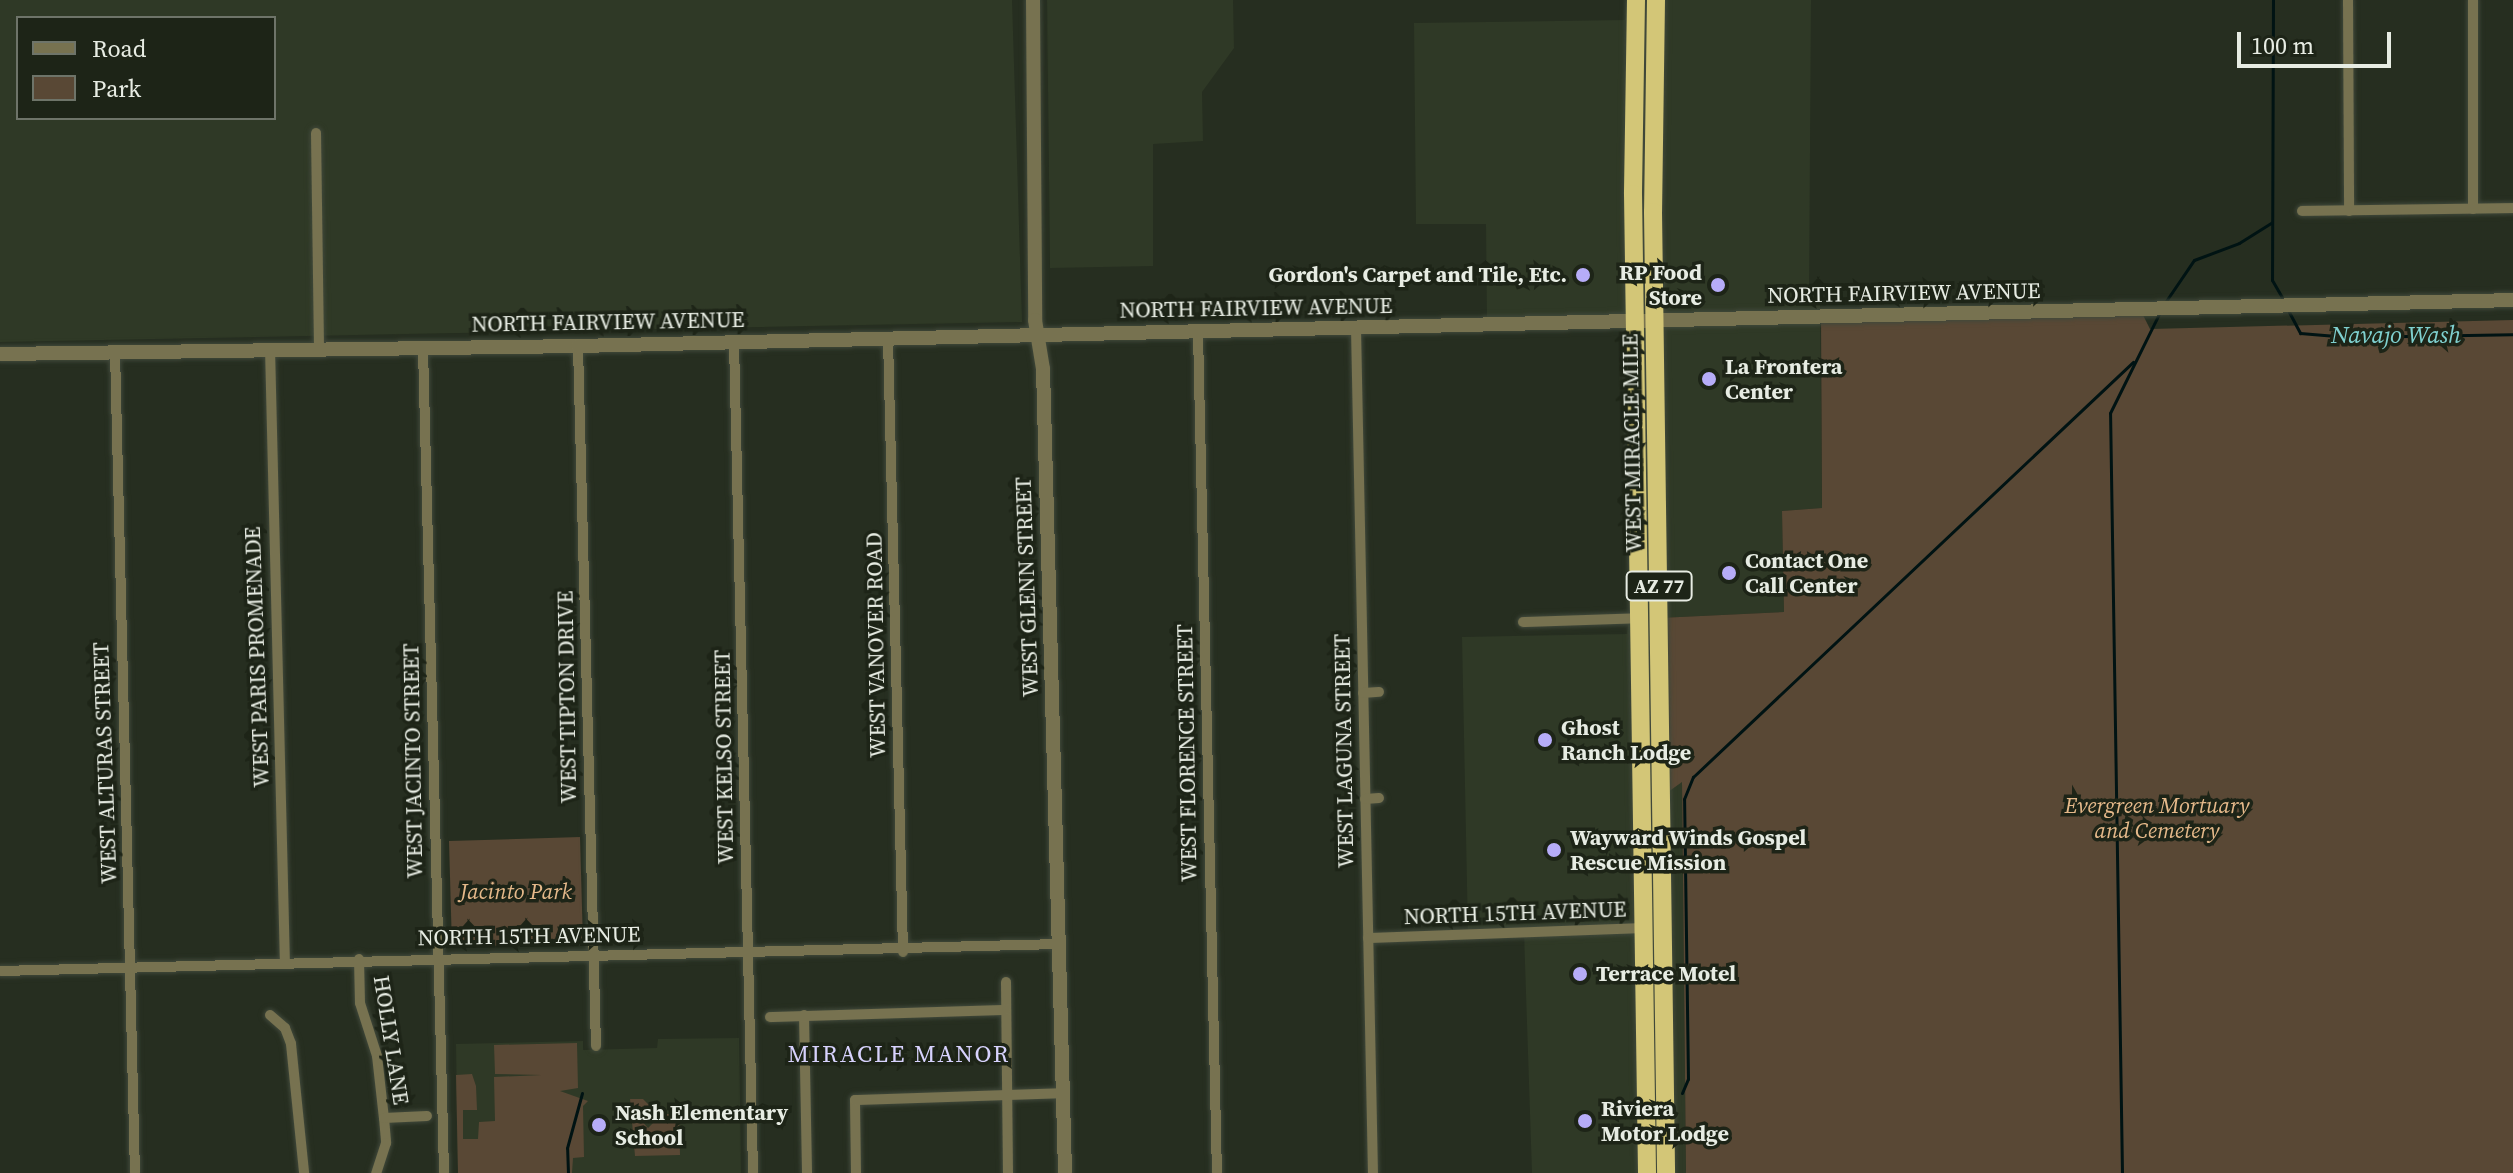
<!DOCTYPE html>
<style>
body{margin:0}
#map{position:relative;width:2513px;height:1173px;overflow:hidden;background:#262e20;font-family:"Source Serif 4",serif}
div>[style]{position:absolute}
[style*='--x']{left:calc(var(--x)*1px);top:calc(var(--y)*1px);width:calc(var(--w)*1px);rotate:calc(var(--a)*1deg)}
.built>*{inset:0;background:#2f3926}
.green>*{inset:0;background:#594835}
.stream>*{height:3px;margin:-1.5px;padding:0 1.5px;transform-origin:1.5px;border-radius:1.5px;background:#001313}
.roads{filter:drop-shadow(0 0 2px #41493b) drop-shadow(0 0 2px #41493b)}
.minor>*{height:10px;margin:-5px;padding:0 5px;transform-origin:5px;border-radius:5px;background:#777250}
.tertiary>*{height:14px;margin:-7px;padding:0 7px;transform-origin:7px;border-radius:7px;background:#777250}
.trunk>*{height:18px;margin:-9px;padding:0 9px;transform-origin:9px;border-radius:9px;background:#d3c677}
.dots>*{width:22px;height:22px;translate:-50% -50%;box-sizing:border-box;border:4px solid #1d2417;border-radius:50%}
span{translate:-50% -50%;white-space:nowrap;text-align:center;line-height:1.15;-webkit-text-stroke:7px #1d2417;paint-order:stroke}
.shield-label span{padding:2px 6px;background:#1d2417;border:2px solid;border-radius:6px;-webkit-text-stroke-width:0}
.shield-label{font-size:20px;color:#e7ece3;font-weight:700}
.poi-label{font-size:22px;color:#e7ece3;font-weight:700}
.right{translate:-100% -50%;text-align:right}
.left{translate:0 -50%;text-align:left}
.street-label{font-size:22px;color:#e7ece3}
.park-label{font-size:22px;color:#e5b98a;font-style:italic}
.water-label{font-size:24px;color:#7fd0cf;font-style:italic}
.neighbourhood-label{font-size:24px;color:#d7d2fd;letter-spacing:2px}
.legend{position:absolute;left:16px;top:16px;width:260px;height:104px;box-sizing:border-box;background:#1d2417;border:2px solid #6e7469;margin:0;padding:10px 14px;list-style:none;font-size:24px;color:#e7ece3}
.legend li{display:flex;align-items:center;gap:16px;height:40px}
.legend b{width:40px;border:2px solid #6e7469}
.scale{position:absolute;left:2237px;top:32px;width:154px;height:36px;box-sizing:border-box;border:4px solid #e7ece3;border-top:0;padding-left:10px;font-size:24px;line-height:28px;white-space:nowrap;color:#e7ece3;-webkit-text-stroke:6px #1d2417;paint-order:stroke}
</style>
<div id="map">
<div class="built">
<i style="clip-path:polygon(evenodd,0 0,1012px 0,1022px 322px,0 342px,0 0,18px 18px,274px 18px,274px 118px,18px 118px,18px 18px)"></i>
<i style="clip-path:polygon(1047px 0,1233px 0,1234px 48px,1202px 92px,1203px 141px,1153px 144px,1153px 266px,1050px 268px)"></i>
<i style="clip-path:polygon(1626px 0,1811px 0,1809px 300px,1820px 300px,1822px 508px,1782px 511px,1784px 612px,1659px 618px,1662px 796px,1682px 780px,1686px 1173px,1532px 1173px,1524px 933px,1468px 935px,1462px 637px,1627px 634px,1629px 619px,1639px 618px,1635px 320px,1487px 323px,1486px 224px,1416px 224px,1414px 23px,1625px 20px)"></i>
<i style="clip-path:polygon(739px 1038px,741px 1173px,458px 1173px,456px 1044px,583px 1041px,583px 1050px,657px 1048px,658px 1039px)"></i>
</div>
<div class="green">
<i style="clip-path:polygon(2140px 309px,2150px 329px,2513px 320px,2513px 1173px,1686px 1173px,1682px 782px,1661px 797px,1659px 618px,1784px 612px,1782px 511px,1822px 508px,1821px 317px)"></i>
<i style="clip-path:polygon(580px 837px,583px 943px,452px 947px,449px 841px)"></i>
<i style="clip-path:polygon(577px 1043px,578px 1088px,560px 1091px,588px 1101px,583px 1106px,584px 1157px,573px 1158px,572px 1173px,458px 1173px,456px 1075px,472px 1074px,476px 1086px,477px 1110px,463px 1110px,463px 1139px,478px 1139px,479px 1122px,495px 1121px,494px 1077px,542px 1075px,495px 1074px,494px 1045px)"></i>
<i style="clip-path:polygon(630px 1099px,643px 1099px,653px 1109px,642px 1121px,648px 1128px,662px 1114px,679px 1114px,680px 1155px,635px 1156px)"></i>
</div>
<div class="stream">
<i style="--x:2273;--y:0;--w:280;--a:90.2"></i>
<i style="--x:2272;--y:280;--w:24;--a:60"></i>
<i style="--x:2164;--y:304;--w:53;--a:-55.7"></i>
<i style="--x:2194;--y:260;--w:48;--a:-20.7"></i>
<i style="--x:2239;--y:243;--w:39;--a:-32"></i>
<i style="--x:2289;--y:312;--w:24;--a:62"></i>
<i style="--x:2300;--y:333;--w:48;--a:4.8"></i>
<i style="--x:2348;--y:337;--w:165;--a:-1"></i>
<i style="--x:1682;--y:1093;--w:15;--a:-67"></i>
<i style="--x:1688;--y:1079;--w:280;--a:-90.8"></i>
<i style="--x:1684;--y:799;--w:24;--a:-68"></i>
<i style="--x:1693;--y:777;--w:605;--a:-43.33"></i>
<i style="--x:568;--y:1173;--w:25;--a:-92"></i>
<i style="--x:567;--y:1148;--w:57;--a:-74.7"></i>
<i style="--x:2122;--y:1173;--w:760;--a:-90.9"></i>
<i style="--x:2110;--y:413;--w:110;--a:-63.7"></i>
</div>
<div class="roads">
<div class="minor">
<i style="--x:2348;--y:0;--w:211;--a:89.7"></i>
<i style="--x:2473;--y:0;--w:209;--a:90"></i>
<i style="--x:316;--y:133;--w:215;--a:89.2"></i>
<i style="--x:2302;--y:211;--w:211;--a:-0.8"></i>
<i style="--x:1356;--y:328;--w:845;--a:88.85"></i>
<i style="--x:1198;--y:332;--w:841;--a:88.71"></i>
<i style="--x:888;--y:338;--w:614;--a:88.6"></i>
<i style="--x:734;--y:341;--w:832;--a:88.69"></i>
<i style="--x:578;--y:346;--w:700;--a:88.53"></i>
<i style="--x:270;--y:348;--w:616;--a:88.61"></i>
<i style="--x:423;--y:348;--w:825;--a:88.54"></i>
<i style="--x:115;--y:351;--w:822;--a:88.61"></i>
<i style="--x:1523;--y:622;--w:118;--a:-1.9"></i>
<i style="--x:1363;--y:693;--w:16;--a:-4"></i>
<i style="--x:1365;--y:799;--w:14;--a:-4"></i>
<i style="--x:1368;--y:938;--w:278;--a:-2.1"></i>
<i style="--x:359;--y:959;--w:44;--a:88.7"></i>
<i style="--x:360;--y:1003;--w:56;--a:72.2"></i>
<i style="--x:377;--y:1056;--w:62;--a:83.6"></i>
<i style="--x:384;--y:1118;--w:25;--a:85"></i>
<i style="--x:386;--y:1143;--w:32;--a:108"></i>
<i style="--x:0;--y:971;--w:1059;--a:-1.46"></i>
<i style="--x:1006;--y:982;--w:191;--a:89.4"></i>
<i style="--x:270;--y:1015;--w:20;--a:41"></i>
<i style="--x:285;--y:1028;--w:17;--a:69"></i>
<i style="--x:291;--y:1044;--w:130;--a:84.2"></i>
<i style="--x:804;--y:1015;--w:158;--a:88.9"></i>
<i style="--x:770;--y:1017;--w:236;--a:-1.7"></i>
<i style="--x:384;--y:1118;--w:43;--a:-2.7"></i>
<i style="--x:856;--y:1173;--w:73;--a:-90.8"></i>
<i style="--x:855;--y:1100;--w:208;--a:-1.9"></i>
</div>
<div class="tertiary">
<i style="--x:1033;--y:0;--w:320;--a:89.6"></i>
<i style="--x:1035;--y:320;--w:50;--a:80.7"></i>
<i style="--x:1043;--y:369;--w:804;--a:88.43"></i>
<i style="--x:0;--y:354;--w:578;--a:-0.79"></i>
<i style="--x:578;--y:346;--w:1936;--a:-1.36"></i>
</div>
<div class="trunk">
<i style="--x:1636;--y:0;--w:194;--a:90.9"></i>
<i style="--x:1633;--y:194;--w:979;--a:89.18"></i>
<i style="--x:1656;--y:0;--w:212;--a:90.8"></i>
<i style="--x:1653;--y:212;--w:961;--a:89.22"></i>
</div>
</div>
<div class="dots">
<i style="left:1583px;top:275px;background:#b6acf8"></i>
<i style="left:1718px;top:285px;background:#b6acf8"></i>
<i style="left:1709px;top:379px;background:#b6acf8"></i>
<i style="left:1729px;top:573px;background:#b6acf8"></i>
<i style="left:1545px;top:740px;background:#b6acf8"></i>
<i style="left:1554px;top:850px;background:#b6acf8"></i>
<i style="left:1580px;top:974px;background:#b6acf8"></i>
<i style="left:1585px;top:1121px;background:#b6acf8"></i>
<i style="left:599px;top:1125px;background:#b6acf8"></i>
</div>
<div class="shield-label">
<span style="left:1659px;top:586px">AZ 77</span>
</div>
<div class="poi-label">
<span class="right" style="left:1702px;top:285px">RP Food<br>Store</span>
<span class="right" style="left:1567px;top:275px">Gordon's Carpet and Tile, Etc.</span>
<span class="left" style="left:1725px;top:379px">La Frontera<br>Center</span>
<span class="left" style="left:1745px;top:573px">Contact One<br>Call Center</span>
<span class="left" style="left:1561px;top:740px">Ghost<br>Ranch Lodge</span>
<span class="left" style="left:1570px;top:850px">Wayward Winds Gospel<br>Rescue Mission</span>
<span class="left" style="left:1596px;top:974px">Terrace Motel</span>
<span class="left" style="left:1601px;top:1121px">Riviera<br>Motor Lodge</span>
<span class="left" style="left:615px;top:1125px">Nash Elementary<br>School</span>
</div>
<div class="street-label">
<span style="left:1904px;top:293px;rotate:-1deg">NORTH FAIRVIEW AVENUE</span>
<span style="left:1256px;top:308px;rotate:-1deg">NORTH FAIRVIEW AVENUE</span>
<span style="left:608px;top:322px;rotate:-1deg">NORTH FAIRVIEW AVENUE</span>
<span style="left:1632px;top:443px;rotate:-91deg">WEST MIRACLE MILE</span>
<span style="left:1027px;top:587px;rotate:-92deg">WEST GLENN STREET</span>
<span style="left:876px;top:645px;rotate:-91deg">WEST VANOVER ROAD</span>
<span style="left:257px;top:657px;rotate:-92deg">WEST PARIS PROMENADE</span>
<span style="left:567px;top:697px;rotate:-91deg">WEST TIPTON DRIVE</span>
<span style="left:1344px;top:751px;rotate:-91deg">WEST LAGUNA STREET</span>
<span style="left:1187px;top:753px;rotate:-91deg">WEST FLORENCE STREET</span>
<span style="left:724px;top:757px;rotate:-91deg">WEST KELSO STREET</span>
<span style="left:413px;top:761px;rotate:-91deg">WEST JACINTO STREET</span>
<span style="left:105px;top:763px;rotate:-92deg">WEST ALTURAS STREET</span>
<span style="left:1515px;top:913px;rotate:-2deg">NORTH 15TH AVENUE</span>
<span style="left:529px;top:936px;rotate:-1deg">NORTH 15TH AVENUE</span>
<span style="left:391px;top:1040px;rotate:81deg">HOLLY LANE</span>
</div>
<div class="park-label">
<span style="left:2157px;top:818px">Evergreen Mortuary<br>and Cemetery</span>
<span style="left:516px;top:892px">Jacinto Park</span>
</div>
<div class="water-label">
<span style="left:2396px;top:335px">Navajo Wash</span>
</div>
<div class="neighbourhood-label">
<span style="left:899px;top:1054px">MIRACLE MANOR</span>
</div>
<ul class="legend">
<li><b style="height:10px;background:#777250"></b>Road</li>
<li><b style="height:22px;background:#594835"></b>Park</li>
</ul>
<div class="scale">100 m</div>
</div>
